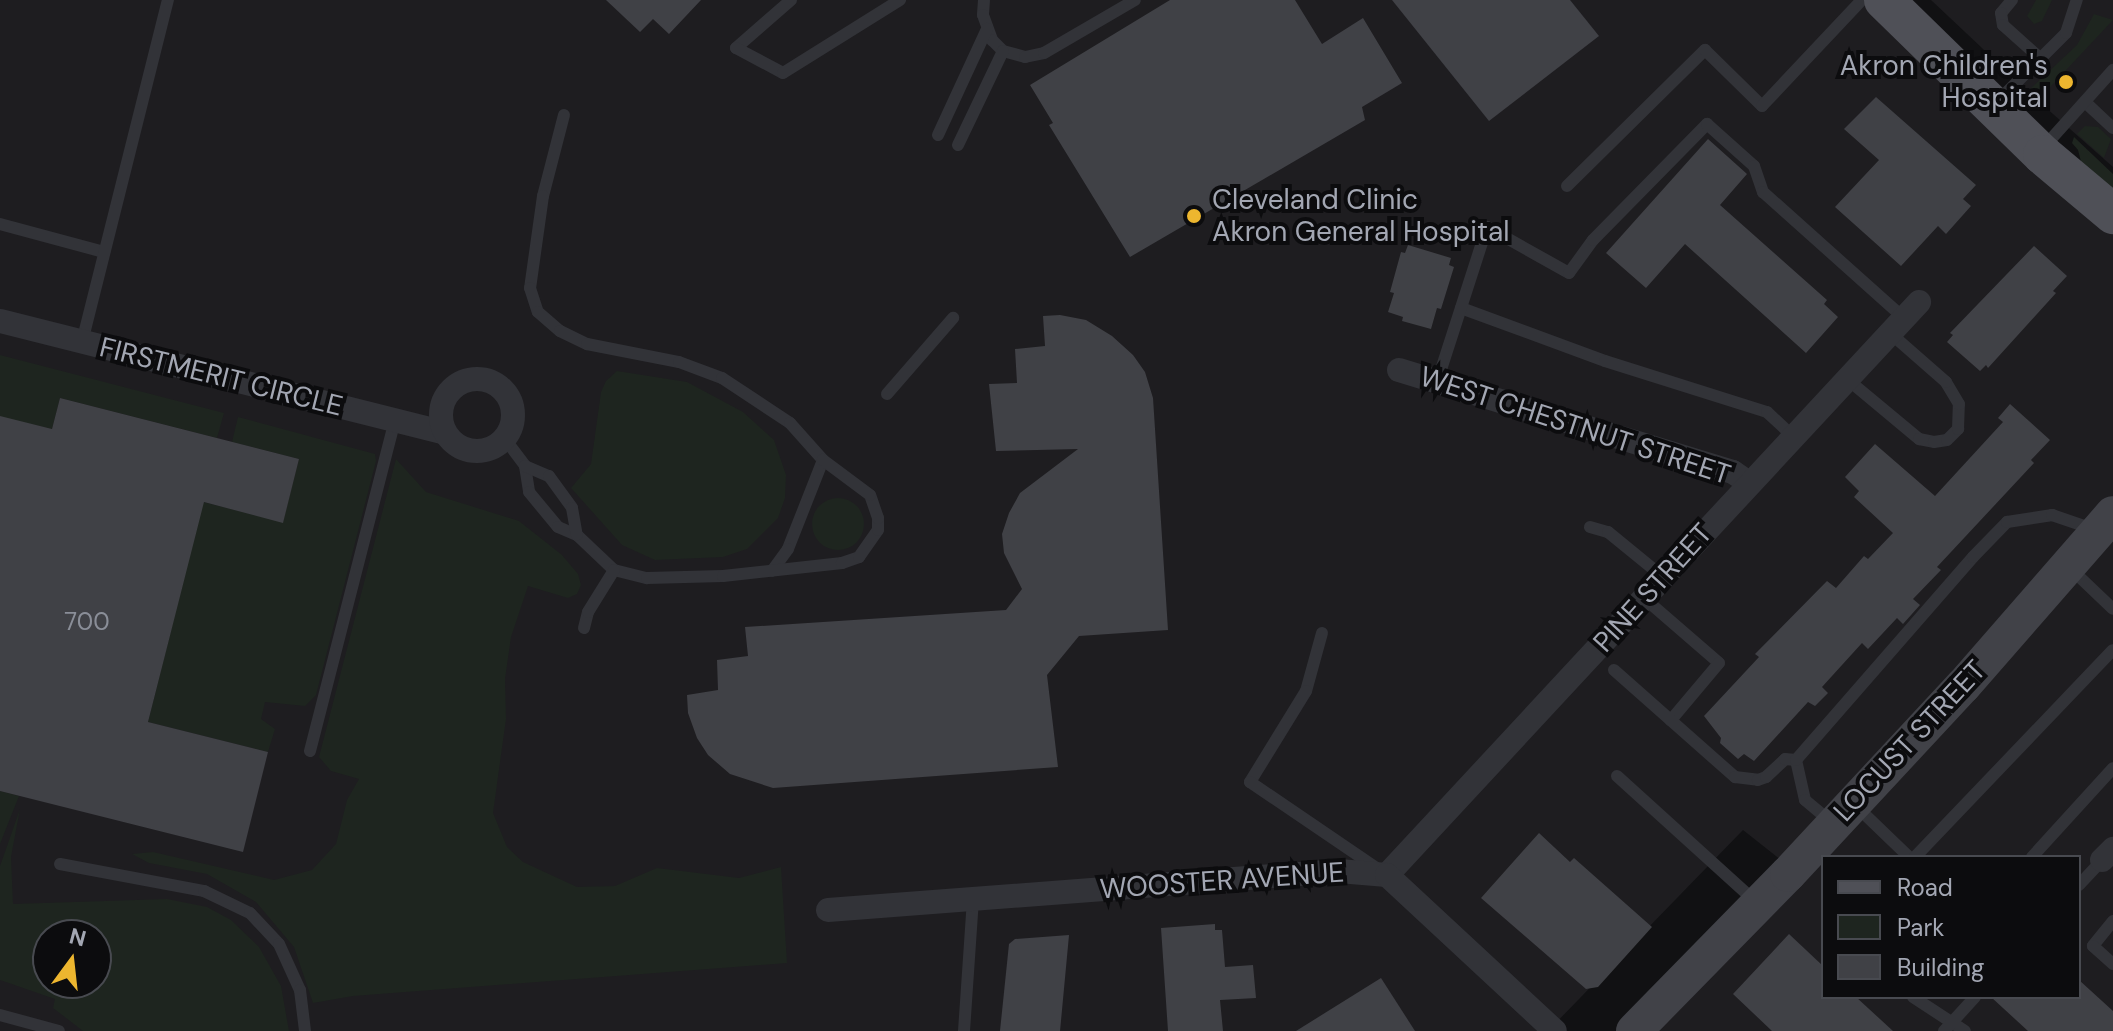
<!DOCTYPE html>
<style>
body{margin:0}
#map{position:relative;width:2113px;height:1031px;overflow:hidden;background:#111113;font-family:"DM Sans",sans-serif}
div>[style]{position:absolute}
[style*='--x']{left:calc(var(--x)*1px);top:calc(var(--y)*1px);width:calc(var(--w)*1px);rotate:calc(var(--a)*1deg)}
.built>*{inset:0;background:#1e1d20}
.green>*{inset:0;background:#1e251f}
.round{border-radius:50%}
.building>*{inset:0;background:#404146}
.service>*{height:12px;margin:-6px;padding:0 6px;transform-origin:6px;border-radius:6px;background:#323338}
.minor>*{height:24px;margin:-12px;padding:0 12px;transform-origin:12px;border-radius:12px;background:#323338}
.minor>.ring{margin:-12px;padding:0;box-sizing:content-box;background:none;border:24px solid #323338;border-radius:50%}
.secondary>*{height:36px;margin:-18px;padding:0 18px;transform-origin:18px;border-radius:18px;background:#414248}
.primary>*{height:40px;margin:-20px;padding:0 20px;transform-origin:20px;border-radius:20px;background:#4f5057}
.dots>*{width:22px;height:22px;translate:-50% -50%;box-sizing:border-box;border:4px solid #0c0c0e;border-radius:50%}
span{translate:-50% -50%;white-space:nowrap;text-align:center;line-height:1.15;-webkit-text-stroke:8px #0c0c0e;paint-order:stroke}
.number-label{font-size:24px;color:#8a8e98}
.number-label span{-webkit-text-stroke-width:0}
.poi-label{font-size:28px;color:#a3a7b3}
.right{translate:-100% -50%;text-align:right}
.left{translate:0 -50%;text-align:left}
.street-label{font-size:28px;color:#a3a7b3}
.legend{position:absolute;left:1821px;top:855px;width:260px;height:144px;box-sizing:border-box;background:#0c0c0e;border:2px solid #484a50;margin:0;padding:10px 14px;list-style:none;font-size:24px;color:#a3a7b3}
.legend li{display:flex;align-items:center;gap:16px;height:40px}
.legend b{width:40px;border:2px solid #484a50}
.north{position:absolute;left:32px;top:919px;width:80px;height:80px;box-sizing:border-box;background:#0c0c0e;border:2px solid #484a50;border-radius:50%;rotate:15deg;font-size:22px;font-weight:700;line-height:32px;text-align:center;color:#a3a7b3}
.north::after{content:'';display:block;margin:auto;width:28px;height:36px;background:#edb62f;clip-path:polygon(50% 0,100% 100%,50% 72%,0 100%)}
</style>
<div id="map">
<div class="built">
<i style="clip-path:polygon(evenodd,0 0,1888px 0,2113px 221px,2113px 500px,1786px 864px,1743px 830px,1548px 1031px,0 1031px,0 0,48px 935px,96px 935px,96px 983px,48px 983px,48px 935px)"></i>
<i style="clip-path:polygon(1931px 0,2113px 0,2113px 167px,2036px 99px)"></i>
<i style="clip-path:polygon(evenodd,2113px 528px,2113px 1031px,1646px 1031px,2113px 528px,1823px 857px,2079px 857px,2079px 997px,1823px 997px,1823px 857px)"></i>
</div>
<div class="green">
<i style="clip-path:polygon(2036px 0,2052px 0,2042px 21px,2034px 24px,2027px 16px)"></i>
<i style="clip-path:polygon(2094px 14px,2113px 20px,2038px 100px,2028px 91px,2077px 45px)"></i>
<i style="clip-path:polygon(2085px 126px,2098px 127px,2111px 139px,2104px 158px,2077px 134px)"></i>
<i style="clip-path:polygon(2074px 137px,2113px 174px,2113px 192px,2084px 173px,2078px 150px,2072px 143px)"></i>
<i style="clip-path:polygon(0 355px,224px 413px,217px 438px,60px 398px,52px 429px,0 417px)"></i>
<i style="clip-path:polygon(617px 371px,687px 382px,743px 412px,774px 440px,786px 475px,785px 498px,778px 518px,747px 549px,723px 557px,655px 560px,622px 545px,571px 488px,591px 464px,601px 392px,606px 381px)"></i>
<i style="clip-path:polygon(238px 417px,375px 454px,376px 461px,316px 695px,305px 706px,265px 702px,261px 719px,275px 729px,268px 752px,148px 722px,203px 502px,283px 522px,299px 459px,232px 442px)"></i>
<i style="clip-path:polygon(396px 459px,426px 492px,519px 521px,562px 555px,578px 574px,581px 585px,577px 594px,568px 598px,528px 586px,511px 637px,505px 679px,506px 719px,493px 813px,507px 847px,523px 862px,577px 887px,615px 886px,657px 868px,739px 878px,781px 867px,787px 963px,353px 996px,313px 1003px,294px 947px,256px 902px,207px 874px,149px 863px,132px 854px,153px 852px,274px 880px,312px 870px,336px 844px,347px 800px,359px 779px,331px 771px,319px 757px)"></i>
<i class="round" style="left:812px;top:498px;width:52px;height:52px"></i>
<i style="clip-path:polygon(0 791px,19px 796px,0 844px)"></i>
<i style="clip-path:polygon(evenodd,20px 809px,11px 857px,13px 904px,167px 899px,207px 907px,231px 920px,259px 947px,281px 986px,289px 1031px,83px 1031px,53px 1008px,55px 999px,0 980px,0 866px,20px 809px,48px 935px,96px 935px,96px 983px,48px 983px,48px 935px)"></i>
</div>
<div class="building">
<i style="clip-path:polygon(606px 0,701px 0,669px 34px,653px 19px,640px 32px)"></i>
<i style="clip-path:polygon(1170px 0,1295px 0,1322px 44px,1363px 18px,1402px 83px,1362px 107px,1365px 120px,1130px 257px,1049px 125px,1053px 123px,1030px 85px)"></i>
<i style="clip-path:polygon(1392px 0,1570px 0,1599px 36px,1489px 121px)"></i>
<i style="clip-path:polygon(1876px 97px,1976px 185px,1963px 199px,1971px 206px,1946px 234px,1938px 226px,1901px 266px,1835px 207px,1879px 160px,1844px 129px)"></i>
<i style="clip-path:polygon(1708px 139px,1747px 174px,1720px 205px,1827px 300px,1824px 304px,1838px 317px,1806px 353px,1685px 244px,1646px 288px,1606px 253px)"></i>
<i style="clip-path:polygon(1408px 245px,1451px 258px,1449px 265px,1454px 267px,1441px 309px,1437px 308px,1431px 329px,1402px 321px,1403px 317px,1388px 312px,1394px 293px,1390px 292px,1401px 252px,1405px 253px)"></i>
<i style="clip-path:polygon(2034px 246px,2067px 276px,2053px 291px,2056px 293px,1988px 368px,1986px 365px,1980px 371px,1947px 342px,1953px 335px,1950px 333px)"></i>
<i style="clip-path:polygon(1060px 315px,1086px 320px,1112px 336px,1133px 355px,1145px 372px,1153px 398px,1168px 630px,1079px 636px,1047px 675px,1058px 767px,773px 788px,730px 774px,708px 755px,697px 738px,688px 713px,687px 695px,718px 690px,717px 660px,748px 656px,745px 627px,1006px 610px,1022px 589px,1004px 553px,1002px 534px,1009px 513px,1020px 493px,1078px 449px,996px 451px,989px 384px,1017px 383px,1015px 349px,1045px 346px,1043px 316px)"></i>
<i style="clip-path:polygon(60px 398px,299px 459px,283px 523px,204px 502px,148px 722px,268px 752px,243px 852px,0 791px,0 416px,52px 429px)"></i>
<i style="clip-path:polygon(2010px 404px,2050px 440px,2031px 460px,2034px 463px,1937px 567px,1941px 570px,1913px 599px,1920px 605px,1903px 624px,1897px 618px,1868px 649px,1862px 643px,1822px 687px,1828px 693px,1815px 706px,1808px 702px,1754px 761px,1744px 754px,1738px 759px,1720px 743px,1721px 738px,1704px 716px,1759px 657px,1755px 654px,1827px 581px,1836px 588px,1864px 556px,1868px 559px,1893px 533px,1854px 497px,1859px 491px,1845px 477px,1875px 444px,1935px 496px,2003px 422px,1998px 418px)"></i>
<i style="clip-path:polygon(1539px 833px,1570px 862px,1574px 858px,1652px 927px,1598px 987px,1586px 989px,1481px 898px)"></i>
<i style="clip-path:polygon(1215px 924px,1215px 930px,1222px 930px,1225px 967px,1253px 965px,1256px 998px,1220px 1000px,1223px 1031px,1168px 1031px,1161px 928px)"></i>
<i style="clip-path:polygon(1789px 934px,1823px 966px,1823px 997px,1856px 997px,1893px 1031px,1772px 1031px,1733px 994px)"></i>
<i style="clip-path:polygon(1069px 935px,1060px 1031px,1000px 1031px,1009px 944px,1015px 939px)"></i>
<i style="clip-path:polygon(1381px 978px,1415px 1031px,1296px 1031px)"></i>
<i style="clip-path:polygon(2079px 980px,2113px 1011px,2113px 1031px,2028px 1031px,1991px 997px,2079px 997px)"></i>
</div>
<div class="service">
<i style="--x:791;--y:0;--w:73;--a:138.9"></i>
<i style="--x:736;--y:48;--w:53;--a:28"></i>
<i style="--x:783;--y:73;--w:138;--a:-32"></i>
<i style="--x:984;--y:0;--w:15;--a:94"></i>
<i style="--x:983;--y:15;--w:27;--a:70"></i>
<i style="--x:992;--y:40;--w:16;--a:45"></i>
<i style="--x:1003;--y:51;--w:23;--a:15"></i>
<i style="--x:1025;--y:57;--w:19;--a:-12"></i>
<i style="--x:1044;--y:53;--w:105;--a:-30.2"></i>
<i style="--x:2012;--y:0;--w:17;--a:130"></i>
<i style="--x:2001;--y:13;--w:12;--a:81"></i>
<i style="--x:2003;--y:25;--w:51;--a:41.8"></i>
<i style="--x:2085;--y:102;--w:38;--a:43"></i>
<i style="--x:1996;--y:103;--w:99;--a:-45"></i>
<i style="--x:2066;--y:33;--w:35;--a:-72"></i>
<i style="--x:564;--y:115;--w:84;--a:104.5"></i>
<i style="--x:543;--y:196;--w:93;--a:98"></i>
<i style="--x:530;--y:288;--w:25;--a:72"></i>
<i style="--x:538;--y:312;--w:29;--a:41"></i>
<i style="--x:560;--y:331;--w:30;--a:26"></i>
<i style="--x:587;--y:344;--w:94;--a:11.1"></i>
<i style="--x:679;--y:362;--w:46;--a:20.4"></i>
<i style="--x:722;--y:378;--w:82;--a:33.5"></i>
<i style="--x:790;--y:423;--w:50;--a:48.3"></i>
<i style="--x:823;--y:460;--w:96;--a:111.5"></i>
<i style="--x:788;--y:549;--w:27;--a:126"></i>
<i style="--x:938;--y:135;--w:117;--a:-65.2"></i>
<i style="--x:958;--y:145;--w:104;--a:-64.4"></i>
<i style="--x:2043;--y:148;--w:105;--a:-48.1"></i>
<i style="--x:1567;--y:186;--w:194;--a:-44.6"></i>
<i style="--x:1705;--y:50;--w:80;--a:44.5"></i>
<i style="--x:1762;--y:106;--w:146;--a:-46.7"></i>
<i style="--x:0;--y:224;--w:108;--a:15.1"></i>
<i style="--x:1461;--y:308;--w:153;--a:20.2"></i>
<i style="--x:1605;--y:361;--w:170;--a:17.5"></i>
<i style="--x:1767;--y:412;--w:35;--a:43"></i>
<i style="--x:82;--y:342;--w:353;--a:-75.9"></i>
<i style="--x:1847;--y:379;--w:94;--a:39.8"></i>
<i style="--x:1919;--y:439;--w:15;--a:11"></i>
<i style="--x:1934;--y:442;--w:13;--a:-9"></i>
<i style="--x:1947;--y:440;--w:16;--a:-45"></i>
<i style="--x:1958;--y:429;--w:25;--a:-88"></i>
<i style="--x:1959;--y:404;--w:26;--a:-121"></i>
<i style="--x:1946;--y:382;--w:74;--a:-138.8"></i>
<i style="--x:1437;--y:382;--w:163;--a:-72.1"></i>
<i style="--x:1487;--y:227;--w:94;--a:29.3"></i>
<i style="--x:1569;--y:273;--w:41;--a:-54"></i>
<i style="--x:1593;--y:240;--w:163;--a:-45.5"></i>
<i style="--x:1707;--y:124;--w:63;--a:41.8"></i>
<i style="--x:1754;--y:166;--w:28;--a:71"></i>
<i style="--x:1763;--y:192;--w:189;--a:41.8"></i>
<i style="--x:887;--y:394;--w:101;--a:-49"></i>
<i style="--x:505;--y:439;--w:34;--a:53"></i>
<i style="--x:525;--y:466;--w:26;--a:81"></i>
<i style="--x:529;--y:492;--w:45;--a:50.4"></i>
<i style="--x:558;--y:527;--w:21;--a:23"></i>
<i style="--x:577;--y:535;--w:51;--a:43.4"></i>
<i style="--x:614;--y:570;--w:34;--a:14"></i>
<i style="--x:647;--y:578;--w:76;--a:-1.5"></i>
<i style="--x:723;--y:576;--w:120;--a:-6.2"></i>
<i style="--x:842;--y:563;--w:18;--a:-19"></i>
<i style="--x:859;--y:557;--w:33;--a:-55"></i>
<i style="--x:878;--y:530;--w:12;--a:-90"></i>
<i style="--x:878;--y:518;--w:24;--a:-109"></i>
<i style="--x:870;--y:495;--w:59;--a:-143.3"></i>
<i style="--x:525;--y:466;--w:26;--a:23"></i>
<i style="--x:549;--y:476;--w:39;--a:54"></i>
<i style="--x:572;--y:508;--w:27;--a:80"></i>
<i style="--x:1590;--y:527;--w:19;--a:16"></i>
<i style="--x:1608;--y:532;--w:71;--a:39.3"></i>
<i style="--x:2070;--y:568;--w:59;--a:43.6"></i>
<i style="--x:1644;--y:598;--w:99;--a:40.9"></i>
<i style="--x:1719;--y:663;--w:75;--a:130.1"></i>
<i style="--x:584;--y:628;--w:16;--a:-76"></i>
<i style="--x:588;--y:612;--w:49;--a:-58.2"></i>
<i style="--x:1322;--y:633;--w:60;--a:105.4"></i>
<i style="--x:1306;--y:691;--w:107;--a:121.6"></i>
<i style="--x:1250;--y:782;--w:155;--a:34.2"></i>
<i style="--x:1614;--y:670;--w:162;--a:41.5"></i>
<i style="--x:1735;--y:777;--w:23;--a:7"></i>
<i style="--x:1758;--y:780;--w:9;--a:-21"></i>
<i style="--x:1766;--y:777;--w:26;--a:-43"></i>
<i style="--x:1785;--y:759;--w:11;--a:5"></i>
<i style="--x:1796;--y:760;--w:41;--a:77.3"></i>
<i style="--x:1805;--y:800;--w:34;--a:40"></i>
<i style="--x:310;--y:751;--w:342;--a:-75.6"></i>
<i style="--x:1796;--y:760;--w:269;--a:-48.9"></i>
<i style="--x:1973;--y:557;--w:49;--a:-45.8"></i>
<i style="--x:2007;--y:522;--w:46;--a:-8.8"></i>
<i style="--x:2052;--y:515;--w:46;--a:18.8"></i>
<i style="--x:1617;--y:776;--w:188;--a:42.2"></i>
<i style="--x:1855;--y:805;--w:75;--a:43.9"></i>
<i style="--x:1915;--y:857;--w:286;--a:-46.3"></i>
<i style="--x:2032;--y:857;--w:120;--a:-47.7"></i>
<i style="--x:60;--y:864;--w:147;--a:10.6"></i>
<i style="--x:204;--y:891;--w:51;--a:25.6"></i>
<i style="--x:250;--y:913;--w:42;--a:46.9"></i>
<i style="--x:279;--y:944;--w:51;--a:65.5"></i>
<i style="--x:300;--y:990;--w:41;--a:83"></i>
<i style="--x:2079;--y:885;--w:34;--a:-47"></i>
<i style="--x:2113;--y:921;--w:32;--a:129"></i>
<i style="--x:2093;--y:946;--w:27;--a:42"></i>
<i style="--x:1913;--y:997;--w:62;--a:33.2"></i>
<i style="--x:0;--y:1015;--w:61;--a:15.2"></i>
<i style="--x:964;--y:1031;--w:133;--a:-86.1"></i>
<i style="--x:1944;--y:1031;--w:46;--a:-47.6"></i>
</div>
<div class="minor">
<i style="--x:0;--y:321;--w:456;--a:14.1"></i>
<i style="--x:1399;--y:370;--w:349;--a:17"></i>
<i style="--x:1733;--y:472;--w:19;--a:35"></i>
<i class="ring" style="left:441px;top:379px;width:48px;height:48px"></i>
<i style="--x:2102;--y:860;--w:16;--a:-45"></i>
<i style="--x:1387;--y:875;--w:782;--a:-47.12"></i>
<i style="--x:828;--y:910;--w:512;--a:-4.36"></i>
<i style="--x:1339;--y:871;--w:48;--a:4.8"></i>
<i style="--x:1387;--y:875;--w:229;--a:42.9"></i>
</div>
<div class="secondary">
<i style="--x:1634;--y:1031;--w:220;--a:-45.6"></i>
<i style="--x:1788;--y:874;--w:257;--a:-47.1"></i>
<i style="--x:1963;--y:686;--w:228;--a:-48.9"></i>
</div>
<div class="primary">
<i style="--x:1884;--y:0;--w:222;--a:44.3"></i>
<i style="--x:2043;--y:155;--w:92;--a:40.1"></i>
</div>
<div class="dots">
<i style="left:2066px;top:82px;background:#edb62f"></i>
<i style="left:1194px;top:216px;background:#edb62f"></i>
</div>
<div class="number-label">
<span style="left:87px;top:622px">700</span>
</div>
<div class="poi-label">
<span class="right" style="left:2048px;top:82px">Akron Children's<br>Hospital</span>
<span class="left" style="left:1212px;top:216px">Cleveland Clinic<br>Akron General Hospital</span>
</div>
<div class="street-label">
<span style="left:221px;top:377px;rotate:14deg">FIRSTMERIT CIRCLE</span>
<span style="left:1575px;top:426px;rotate:18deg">WEST CHESTNUT STREET</span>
<span style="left:1653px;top:588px;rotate:-48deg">PINE STREET</span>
<span style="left:1910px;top:741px;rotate:-47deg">LOCUST STREET</span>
<span style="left:1222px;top:881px;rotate:-4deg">WOOSTER AVENUE</span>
</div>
<ul class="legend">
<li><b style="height:10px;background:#4f5057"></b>Road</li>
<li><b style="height:22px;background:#1e251f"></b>Park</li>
<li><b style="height:22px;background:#404146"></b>Building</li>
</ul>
<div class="north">N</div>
</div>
